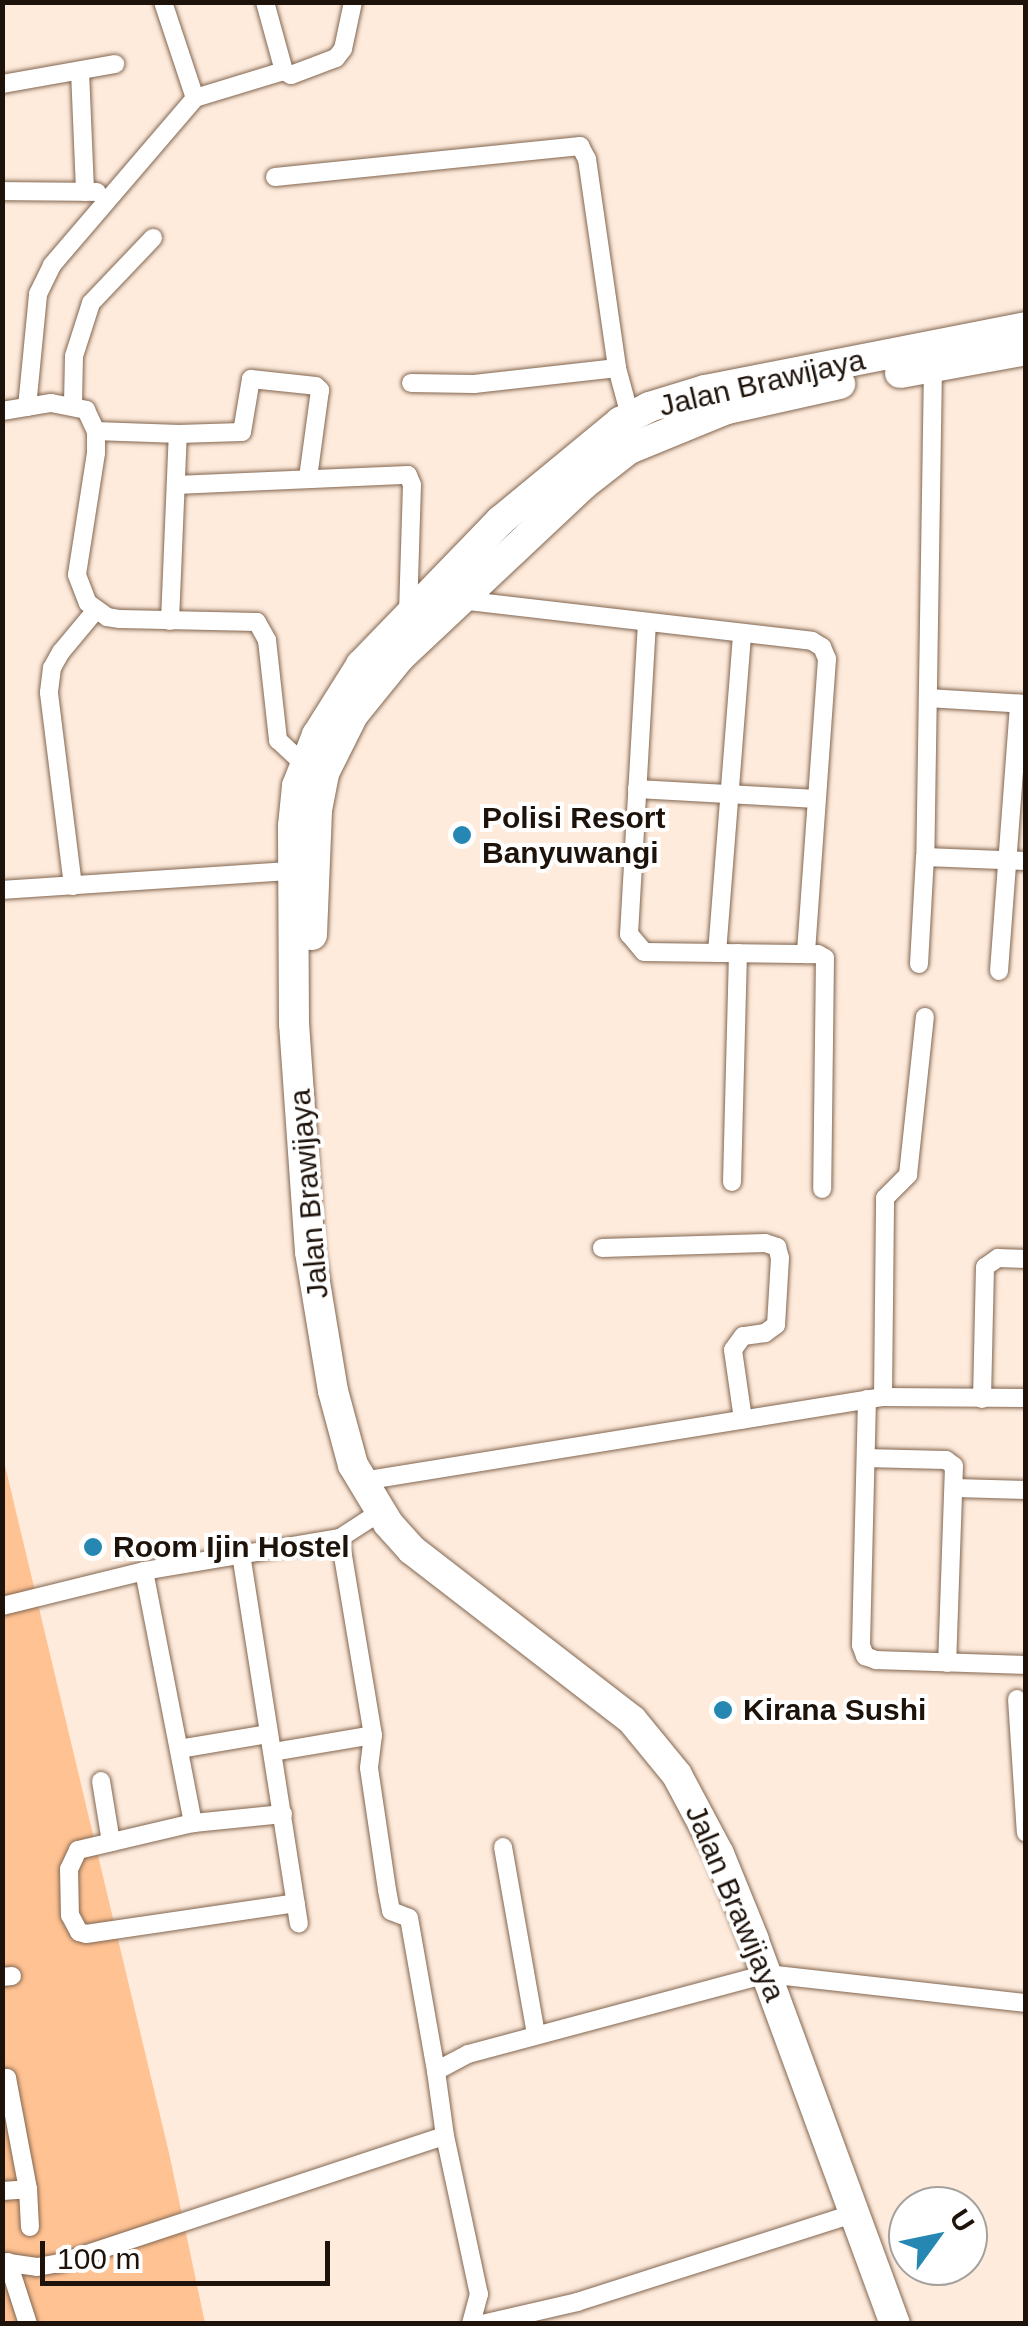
<!DOCTYPE html>
<style>
body{margin:0}
#map{position:relative;width:1028px;height:2326px;overflow:hidden;background:#feebdc;font-family:Arial,sans-serif}
div>[style]{position:absolute}
[style*='--x']{left:calc(var(--x)*1px);top:calc(var(--y)*1px);width:calc(var(--w)*1px);rotate:calc(var(--a)*1deg)}
.green>*{inset:0;background:#ffc292}
.roads{filter:drop-shadow(0 0 2px #826650) drop-shadow(0 0 2px #826650)}
.minor>*{height:18px;margin:-9px;padding:0 9px;transform-origin:9px;border-radius:9px;background:#fff}
.trunk>*{height:30px;margin:-15px;padding:0 15px;transform-origin:15px;border-radius:15px;background:#fff}
.dots>*{width:28px;height:28px;translate:-50% -50%;box-sizing:border-box;border:5px solid #fff;border-radius:50%}
span{translate:-50% -50%;white-space:nowrap;text-align:center;line-height:1.15;-webkit-text-stroke:8px #fff;paint-order:stroke}
.street-label{font-size:30px;color:#1e130b}
.poi-label{font-size:30px;color:#1e130b;font-weight:700}
.left{translate:0 -50%;text-align:left}
.frame{position:absolute;inset:0;border:5px solid #1e130b;pointer-events:none}
.north{position:absolute;left:888px;top:2186px;width:100px;height:100px;box-sizing:border-box;background:#fff;border:2px solid #a5a19d;border-radius:50%;rotate:57deg;font-size:28px;font-weight:700;line-height:40px;text-align:center;color:#1e130b}
.north::after{content:'';display:block;margin:auto;width:35px;height:45px;background:#2587b2;clip-path:polygon(50% 0,100% 100%,50% 72%,0 100%)}
.scale{position:absolute;left:40px;top:2241px;width:290px;height:45px;box-sizing:border-box;border:5px solid #1e130b;border-top:0;padding-left:12px;font-size:30px;line-height:35px;white-space:nowrap;color:#1e130b;-webkit-text-stroke:8px #fff;paint-order:stroke}
</style>
<div id="map">
<div class="green">
<i style="clip-path:polygon(2px 1453px,169px 2153px,205px 2323px,3px 2323px)"></i>
</div>
<div class="roads">
<div class="minor">
<i style="--x:163;--y:2;--w:101;--a:71.6"></i>
<i style="--x:265;--y:2;--w:72;--a:74.6"></i>
<i style="--x:80;--y:71;--w:121;--a:87.6"></i>
<i style="--x:2;--y:84;--w:115;--a:-10"></i>
<i style="--x:275;--y:177;--w:307;--a:-5.8"></i>
<i style="--x:580;--y:146;--w:15;--a:62"></i>
<i style="--x:587;--y:159;--w:211;--a:81.8"></i>
<i style="--x:617;--y:368;--w:50;--a:74.8"></i>
<i style="--x:2;--y:191;--w:95;--a:0.6"></i>
<i style="--x:933;--y:367;--w:490;--a:90.9"></i>
<i style="--x:925;--y:857;--w:101;--a:2.3"></i>
<i style="--x:411;--y:383;--w:63;--a:0.9"></i>
<i style="--x:474;--y:384;--w:144;--a:-6.4"></i>
<i style="--x:73;--y:404;--w:48;--a:-88.8"></i>
<i style="--x:74;--y:356;--w:56;--a:-72.2"></i>
<i style="--x:91;--y:303;--w:90;--a:-46.4"></i>
<i style="--x:27;--y:407;--w:114;--a:-84.4"></i>
<i style="--x:38;--y:294;--w:32;--a:-64"></i>
<i style="--x:52;--y:265;--w:220;--a:-49.4"></i>
<i style="--x:195;--y:98;--w:93;--a:-16.9"></i>
<i style="--x:284;--y:71;--w:8;--a:30"></i>
<i style="--x:291;--y:75;--w:48;--a:-20.7"></i>
<i style="--x:336;--y:58;--w:11;--a:-52"></i>
<i style="--x:343;--y:49;--w:48;--a:-78"></i>
<i style="--x:2;--y:411;--w:50;--a:-9.3"></i>
<i style="--x:51;--y:403;--w:36;--a:11"></i>
<i style="--x:86;--y:410;--w:23;--a:65"></i>
<i style="--x:96;--y:431;--w:22;--a:90"></i>
<i style="--x:96;--y:453;--w:123;--a:98.9"></i>
<i style="--x:77;--y:575;--w:30;--a:69"></i>
<i style="--x:88;--y:603;--w:24;--a:36"></i>
<i style="--x:107;--y:617;--w:13;--a:9"></i>
<i style="--x:120;--y:619;--w:137;--a:1.3"></i>
<i style="--x:257;--y:622;--w:21;--a:61"></i>
<i style="--x:267;--y:640;--w:101;--a:83.7"></i>
<i style="--x:278;--y:740;--w:42;--a:43.1"></i>
<i style="--x:96;--y:431;--w:82;--a:2.1"></i>
<i style="--x:176;--y:485;--w:232;--a:-2.5"></i>
<i style="--x:408;--y:475;--w:11;--a:68"></i>
<i style="--x:412;--y:485;--w:128;--a:91.8"></i>
<i style="--x:460;--y:600;--w:354;--a:6.6"></i>
<i style="--x:812;--y:641;--w:12;--a:31"></i>
<i style="--x:822;--y:647;--w:13;--a:67"></i>
<i style="--x:827;--y:659;--w:296;--a:94.1"></i>
<i style="--x:170;--y:621;--w:187;--a:-87.6"></i>
<i style="--x:178;--y:434;--w:64;--a:-1.8"></i>
<i style="--x:242;--y:432;--w:54;--a:-80.4"></i>
<i style="--x:251;--y:379;--w:65;--a:6.1"></i>
<i style="--x:316;--y:386;--w:6;--a:45"></i>
<i style="--x:320;--y:390;--w:89;--a:97.8"></i>
<i style="--x:647;--y:622;--w:313;--a:93.3"></i>
<i style="--x:629;--y:934;--w:23;--a:50"></i>
<i style="--x:644;--y:952;--w:174;--a:0.7"></i>
<i style="--x:818;--y:954;--w:8;--a:30"></i>
<i style="--x:825;--y:958;--w:231;--a:90.7"></i>
<i style="--x:928;--y:698;--w:98;--a:3.5"></i>
<i style="--x:637;--y:789;--w:180;--a:3.2"></i>
<i style="--x:73;--y:886;--w:195;--a:-97.1"></i>
<i style="--x:49;--y:692;--w:24;--a:-83"></i>
<i style="--x:52;--y:668;--w:18;--a:-61"></i>
<i style="--x:61;--y:652;--w:55;--a:-50.2"></i>
<i style="--x:2;--y:890;--w:290;--a:-3.8"></i>
<i style="--x:717;--y:953;--w:321;--a:-85.5"></i>
<i style="--x:919;--y:964;--w:107;--a:-86.8"></i>
<i style="--x:999;--y:971;--w:268;--a:-85.7"></i>
<i style="--x:732;--y:1182;--w:229;--a:-88.5"></i>
<i style="--x:602;--y:1248;--w:163;--a:-1.8"></i>
<i style="--x:765;--y:1243;--w:13;--a:18"></i>
<i style="--x:777;--y:1247;--w:11;--a:75"></i>
<i style="--x:780;--y:1258;--w:67;--a:93.4"></i>
<i style="--x:776;--y:1325;--w:14;--a:144"></i>
<i style="--x:765;--y:1333;--w:22;--a:172"></i>
<i style="--x:743;--y:1336;--w:17;--a:126"></i>
<i style="--x:733;--y:1350;--w:70;--a:81.8"></i>
<i style="--x:883;--y:1397;--w:199;--a:-89.4"></i>
<i style="--x:885;--y:1198;--w:33;--a:-45"></i>
<i style="--x:908;--y:1175;--w:159;--a:-83.9"></i>
<i style="--x:867;--y:1399;--w:246;--a:91.4"></i>
<i style="--x:861;--y:1645;--w:12;--a:70"></i>
<i style="--x:865;--y:1656;--w:12;--a:20"></i>
<i style="--x:876;--y:1660;--w:150;--a:1.9"></i>
<i style="--x:982;--y:1399;--w:132;--a:-88.7"></i>
<i style="--x:985;--y:1267;--w:16;--a:-35"></i>
<i style="--x:998;--y:1258;--w:28;--a:2"></i>
<i style="--x:866;--y:1458;--w:80;--a:1.4"></i>
<i style="--x:946;--y:1460;--w:10;--a:37"></i>
<i style="--x:954;--y:1466;--w:197;--a:92"></i>
<i style="--x:375;--y:1479;--w:515;--a:-9.17"></i>
<i style="--x:883;--y:1397;--w:143;--a:0.4"></i>
<i style="--x:955;--y:1488;--w:71;--a:1.6"></i>
<i style="--x:340;--y:1538;--w:200;--a:80.5"></i>
<i style="--x:373;--y:1735;--w:33;--a:97"></i>
<i style="--x:369;--y:1768;--w:123;--a:81.6"></i>
<i style="--x:387;--y:1890;--w:21;--a:79"></i>
<i style="--x:391;--y:1911;--w:19;--a:21"></i>
<i style="--x:409;--y:1918;--w:155;--a:80"></i>
<i style="--x:241;--y:1554;--w:374;--a:81.1"></i>
<i style="--x:144;--y:1571;--w:257;--a:79"></i>
<i style="--x:2;--y:1606;--w:146;--a:-13.8"></i>
<i style="--x:144;--y:1571;--w:199;--a:-9.6"></i>
<i style="--x:340;--y:1538;--w:48;--a:-33"></i>
<i style="--x:1017;--y:1699;--w:134;--a:86.2"></i>
<i style="--x:179;--y:1749;--w:91;--a:-9.5"></i>
<i style="--x:273;--y:1752;--w:101;--a:-9.6"></i>
<i style="--x:101;--y:1781;--w:62;--a:80.7"></i>
<i style="--x:283;--y:1814;--w:90;--a:174.3"></i>
<i style="--x:193;--y:1823;--w:118;--a:166.8"></i>
<i style="--x:78;--y:1850;--w:21;--a:115"></i>
<i style="--x:69;--y:1869;--w:46;--a:88.8"></i>
<i style="--x:70;--y:1915;--w:19;--a:62"></i>
<i style="--x:79;--y:1932;--w:7;--a:16"></i>
<i style="--x:86;--y:1934;--w:212;--a:-8.4"></i>
<i style="--x:503;--y:1847;--w:190;--a:80"></i>
<i style="--x:2;--y:1977;--w:10;--a:-6"></i>
<i style="--x:2;--y:2078;--w:5;--a:0"></i>
<i style="--x:7;--y:2078;--w:113;--a:79.3"></i>
<i style="--x:28;--y:2189;--w:38;--a:87"></i>
<i style="--x:445;--y:2136;--w:162;--a:77.9"></i>
<i style="--x:479;--y:2294;--w:31;--a:105"></i>
<i style="--x:2;--y:2191;--w:26;--a:-4"></i>
<i style="--x:2;--y:2262;--w:35;--a:8"></i>
<i style="--x:37;--y:2267;--w:23;--a:-10"></i>
<i style="--x:60;--y:2263;--w:405;--a:-18.3"></i>
<i style="--x:445;--y:2136;--w:66;--a:-97.9"></i>
<i style="--x:436;--y:2071;--w:36;--a:-28"></i>
<i style="--x:468;--y:2054;--w:310;--a:-15"></i>
<i style="--x:767;--y:1974;--w:261;--a:6.4"></i>
<i style="--x:8;--y:2262;--w:65;--a:72.1"></i>
<i style="--x:482;--y:2324;--w:98;--a:-13"></i>
<i style="--x:577;--y:2302;--w:293;--a:-17.7"></i>
</div>
<div class="trunk">
<i style="--x:900;--y:373;--w:128;--a:-10.3"></i>
<i style="--x:312;--y:935;--w:125;--a:-87.7"></i>
<i style="--x:317;--y:810;--w:38;--a:-79"></i>
<i style="--x:324;--y:773;--w:65;--a:-63.4"></i>
<i style="--x:353;--y:715;--w:75;--a:-51"></i>
<i style="--x:400;--y:657;--w:251;--a:-43.2"></i>
<i style="--x:583;--y:485;--w:58;--a:-38"></i>
<i style="--x:629;--y:449;--w:106;--a:-22.2"></i>
<i style="--x:727;--y:409;--w:116;--a:-12.5"></i>
<i style="--x:895;--y:2324;--w:409;--a:-110.2"></i>
<i style="--x:754;--y:1940;--w:93;--a:-112.1"></i>
<i style="--x:719;--y:1854;--w:89;--a:-118"></i>
<i style="--x:677;--y:1775;--w:71;--a:-129.3"></i>
<i style="--x:632;--y:1720;--w:278;--a:-142.3"></i>
<i style="--x:412;--y:1550;--w:36;--a:-132"></i>
<i style="--x:388;--y:1523;--w:68;--a:-121.1"></i>
<i style="--x:353;--y:1465;--w:77;--a:-105.1"></i>
<i style="--x:333;--y:1391;--w:141;--a:-99.4"></i>
<i style="--x:310;--y:1252;--w:229;--a:-94"></i>
<i style="--x:294;--y:1024;--w:198;--a:-90.3"></i>
<i style="--x:293;--y:826;--w:40;--a:-84.3"></i>
<i style="--x:297;--y:786;--w:55;--a:-68.6"></i>
<i style="--x:317;--y:735;--w:83;--a:-57.8"></i>
<i style="--x:361;--y:665;--w:200;--a:-46"></i>
<i style="--x:500;--y:521;--w:156;--a:-39.5"></i>
<i style="--x:620;--y:422;--w:33;--a:-27"></i>
<i style="--x:649;--y:407;--w:59;--a:-16.9"></i>
<i style="--x:705;--y:390;--w:327;--a:-11.1"></i>
</div>
</div>
<div class="dots">
<i style="left:462px;top:835px;background:#2587b2"></i>
<i style="left:93px;top:1547px;background:#2587b2"></i>
<i style="left:723px;top:1710px;background:#2587b2"></i>
</div>
<div class="street-label">
<span style="left:762px;top:383px;rotate:-13deg">Jalan Brawijaya</span>
<span style="left:309px;top:1194px;rotate:-95deg">Jalan Brawijaya</span>
<span style="left:735px;top:1903px;rotate:67deg">Jalan Brawijaya</span>
</div>
<div class="poi-label">
<span class="left" style="left:482px;top:835px">Polisi Resort<br>Banyuwangi</span>
<span class="left" style="left:113px;top:1547px">Room Ijin Hostel</span>
<span class="left" style="left:743px;top:1710px">Kirana Sushi</span>
</div>
<div class="frame"></div>
<div class="north">U</div>
<div class="scale">100 m</div>
</div>
